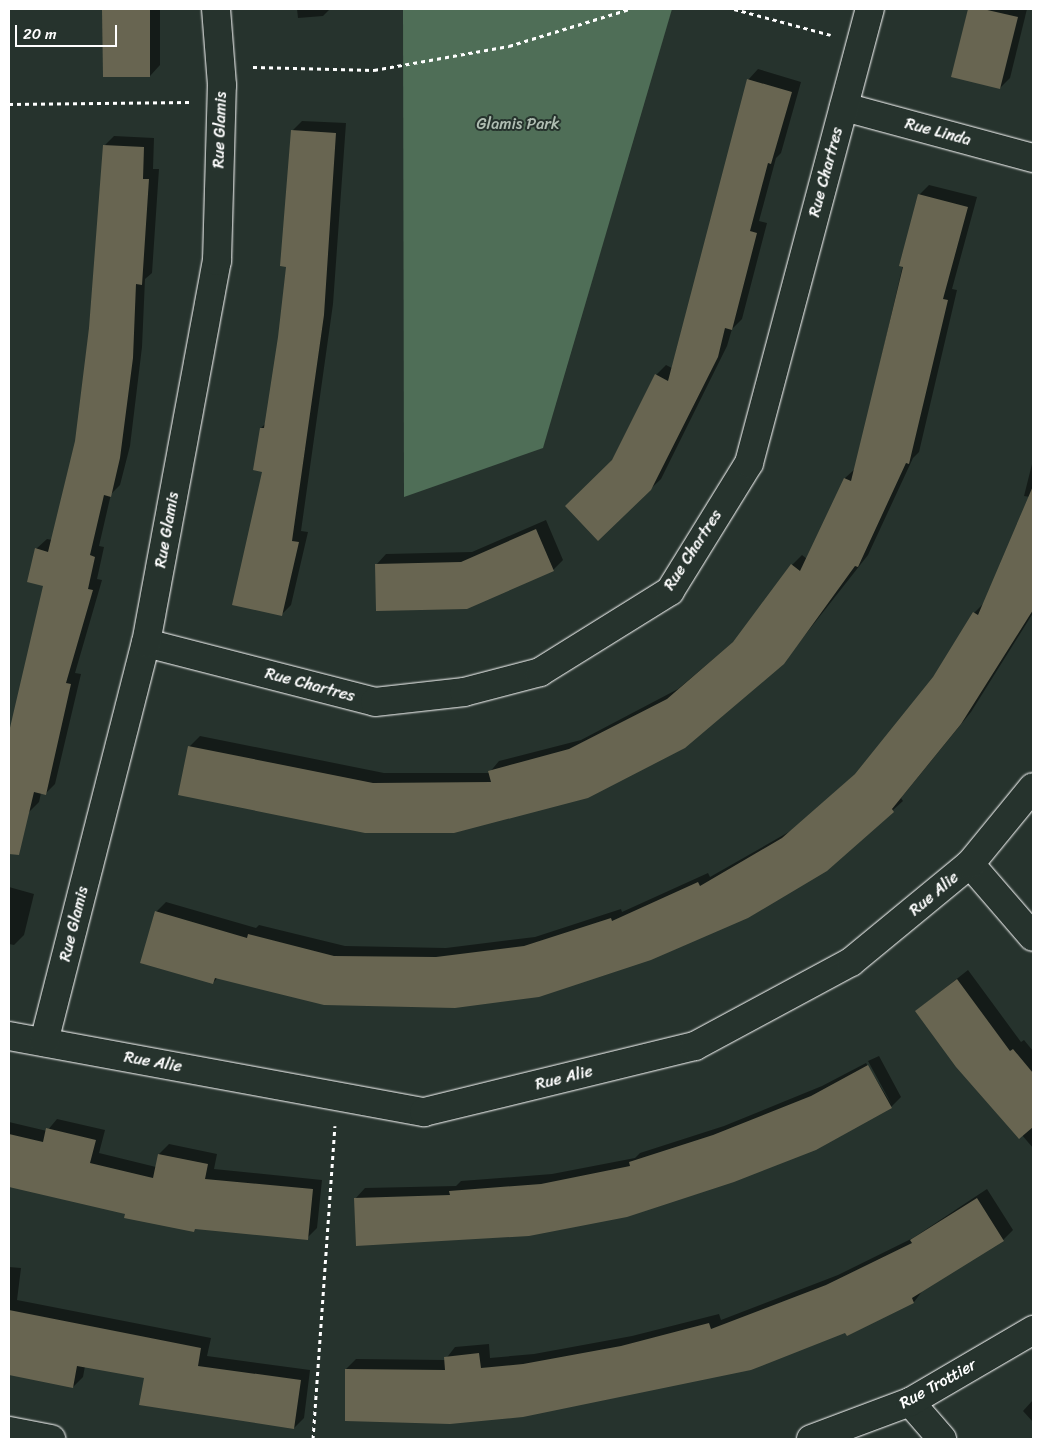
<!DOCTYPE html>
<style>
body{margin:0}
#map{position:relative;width:1042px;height:1448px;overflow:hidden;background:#26332d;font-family:Sriracha,sans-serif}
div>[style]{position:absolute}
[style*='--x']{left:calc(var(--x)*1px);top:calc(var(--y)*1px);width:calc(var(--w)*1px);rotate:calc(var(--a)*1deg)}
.green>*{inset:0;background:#4f6e57}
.shadow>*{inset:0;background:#0007}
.building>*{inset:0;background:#686551}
.path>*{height:3px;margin-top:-1.5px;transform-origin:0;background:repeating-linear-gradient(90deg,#fff 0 4px,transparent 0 8px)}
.roads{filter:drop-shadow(0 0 1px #fff) drop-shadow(0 0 1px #fff)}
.minor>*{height:28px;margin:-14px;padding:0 14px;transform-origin:14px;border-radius:14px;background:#26332d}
span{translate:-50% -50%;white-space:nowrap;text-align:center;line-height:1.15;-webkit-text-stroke:4px #26332d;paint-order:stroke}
.park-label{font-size:16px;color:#b0beb3}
.street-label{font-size:16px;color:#fff}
.frame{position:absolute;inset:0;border:10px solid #fff;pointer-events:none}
.scale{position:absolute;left:15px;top:25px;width:102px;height:22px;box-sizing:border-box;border:2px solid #fff;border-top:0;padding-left:6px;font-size:15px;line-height:18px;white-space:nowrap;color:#fff;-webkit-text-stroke:4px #26332d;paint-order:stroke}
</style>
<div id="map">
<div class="green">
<i style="clip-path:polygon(403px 9px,672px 9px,543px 448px,404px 497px)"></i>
</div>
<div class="shadow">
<i style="clip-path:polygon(104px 9px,160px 9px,160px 65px,150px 76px,104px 76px)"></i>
<i style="clip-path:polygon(297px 9px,330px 9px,323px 16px,298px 18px)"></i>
<i style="clip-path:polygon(969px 9px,1027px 9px,1010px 78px,1000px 88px,952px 76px)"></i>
<i style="clip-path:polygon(758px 69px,801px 82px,781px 153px,776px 158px,759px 221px,767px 223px,742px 319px,732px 329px,727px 346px,661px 479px,598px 539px,614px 460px,656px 375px,666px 365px,672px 368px,748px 80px)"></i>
<i style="clip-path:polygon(302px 121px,346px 123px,333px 304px,301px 531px,308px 532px,291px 605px,281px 615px,263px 471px,261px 428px,266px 423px,280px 337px,287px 266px,292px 131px)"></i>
<i style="clip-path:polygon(114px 136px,154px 138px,153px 169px,159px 169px,152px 273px,145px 279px,142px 347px,130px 446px,120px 485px,111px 494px,99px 546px,104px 547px,97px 579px,102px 580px,75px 673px,81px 674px,55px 784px,45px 794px,41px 793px,39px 802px,29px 812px,9px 807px,9px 738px,44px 585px,36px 549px,47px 539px,52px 540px,76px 441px,91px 328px,104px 146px)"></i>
<i style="clip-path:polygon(929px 185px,977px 197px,952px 289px,957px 290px,919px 452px,913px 458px,868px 555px,783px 663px,588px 797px,179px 794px,190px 746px,200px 736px,384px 773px,489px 773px,499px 761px,581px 740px,678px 689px,737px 639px,792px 565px,802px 555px,807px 559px,845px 478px,856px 468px,919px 195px)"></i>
<i style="clip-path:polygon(1033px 460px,1033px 613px,971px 712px,901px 798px,903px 801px,826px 870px,650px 959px,218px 977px,213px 983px,156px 912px,166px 902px,256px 928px,259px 925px,345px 946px,446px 948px,535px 937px,621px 909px,622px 912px,708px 873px,710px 877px,794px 829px,860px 770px,934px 677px,974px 613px,985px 602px,1030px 497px,1024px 496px)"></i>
<i style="clip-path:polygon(546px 520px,563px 560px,553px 570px,376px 565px,386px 554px,472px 552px)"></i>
<i style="clip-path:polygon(9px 887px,34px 894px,24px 935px,14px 945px,9px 944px)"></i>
<i style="clip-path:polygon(968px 970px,1021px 1042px,1024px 1040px,1033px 1051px,1033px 1148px,916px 1011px)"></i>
<i style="clip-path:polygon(879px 1056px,901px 1097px,891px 1107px,627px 1216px,355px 1199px,365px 1188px,456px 1186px,461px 1181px,552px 1174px,635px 1158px,640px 1153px,724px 1126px,822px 1086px,866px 1063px,892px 1105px,868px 1061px)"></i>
<i style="clip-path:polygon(57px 1119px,105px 1130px,99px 1153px,156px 1167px,159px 1154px,169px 1144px,217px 1154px,214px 1169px,322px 1180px,317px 1228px,307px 1238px,126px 1213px,9px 1177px,9px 1122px,47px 1131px)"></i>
<i style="clip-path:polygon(987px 1189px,1013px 1230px,1003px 1240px,923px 1290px,914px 1302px,847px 1335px,846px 1332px,523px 1416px,346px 1369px,356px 1359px,445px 1360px,455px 1347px,489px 1344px,490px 1358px,534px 1354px,632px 1336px,719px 1314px,721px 1320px,838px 1275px,913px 1238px)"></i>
<i style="clip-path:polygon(9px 1267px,21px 1268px,17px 1300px,211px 1338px,207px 1356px,310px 1370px,304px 1418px,294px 1428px,146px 1377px,85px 1366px,83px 1377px,73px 1387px,33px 1347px,9px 1344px)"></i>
<i style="clip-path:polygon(1033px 1400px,1033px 1422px,1023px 1411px)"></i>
</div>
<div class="building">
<i style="clip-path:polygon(102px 9px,150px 9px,150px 77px,103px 77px)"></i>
<i style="clip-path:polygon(968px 9px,983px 9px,1018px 17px,1000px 89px,951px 77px)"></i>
<i style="clip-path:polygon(747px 79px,792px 92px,771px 164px,768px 163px,750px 231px,757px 233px,732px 330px,725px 328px,718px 357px,651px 490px,598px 541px,565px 506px,612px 460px,655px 374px,668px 381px)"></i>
<i style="clip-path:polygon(291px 130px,336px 133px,324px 315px,292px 541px,299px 542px,282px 616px,232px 605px,262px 472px,253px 470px,260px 428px,264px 428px,278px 337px,286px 267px,280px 266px)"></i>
<i style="clip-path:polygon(103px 145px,144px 147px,143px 179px,149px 179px,142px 285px,136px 284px,133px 358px,120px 458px,111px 497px,104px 495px,90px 555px,95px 557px,88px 589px,93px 590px,66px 683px,71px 684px,46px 795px,34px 792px,19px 855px,9px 854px,9px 732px,43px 586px,27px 582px,35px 548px,48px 552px,75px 441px,89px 328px)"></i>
<i style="clip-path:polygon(918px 194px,968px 207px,943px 299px,948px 300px,909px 464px,906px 463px,858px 567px,855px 566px,784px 664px,685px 748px,588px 798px,454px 833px,365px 833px,178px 795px,188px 746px,373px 783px,491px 782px,488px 771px,569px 749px,667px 699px,733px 642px,791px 564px,800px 571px,844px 478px,851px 481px,903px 267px,899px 266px)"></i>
<i style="clip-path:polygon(1033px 486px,1033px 610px,961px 724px,892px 809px,894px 812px,827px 871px,748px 918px,651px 960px,539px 997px,455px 1008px,324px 1005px,215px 978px,213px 984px,140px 963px,155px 911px,247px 938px,248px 934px,334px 956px,436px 957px,524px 946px,611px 918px,612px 921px,698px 882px,700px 886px,782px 838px,855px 774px,933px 677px,973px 612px,978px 615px)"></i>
<i style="clip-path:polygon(536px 529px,554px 571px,467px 609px,376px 611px,375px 564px,461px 562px)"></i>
<i style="clip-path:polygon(957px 979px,1010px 1051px,1013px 1049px,1033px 1073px,1033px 1127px,1019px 1139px,956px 1067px,915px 1011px)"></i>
<i style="clip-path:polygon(868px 1065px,892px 1108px,816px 1150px,734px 1182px,627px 1217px,529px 1236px,356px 1246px,354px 1198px,450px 1195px,449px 1191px,541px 1184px,630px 1166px,629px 1162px,713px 1135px,811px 1096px)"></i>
<i style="clip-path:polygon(46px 1128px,96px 1140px,90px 1163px,153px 1178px,158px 1154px,208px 1164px,205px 1179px,313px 1189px,308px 1240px,195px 1229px,194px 1232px,124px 1218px,125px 1214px,9px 1187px,9px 1134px,43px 1142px)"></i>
<i style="clip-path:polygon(977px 1198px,1004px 1241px,912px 1298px,914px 1303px,847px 1336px,845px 1333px,751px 1370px,523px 1417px,450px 1424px,345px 1421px,345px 1369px,445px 1370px,444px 1357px,479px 1353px,481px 1368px,523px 1364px,621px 1346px,709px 1323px,711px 1329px,826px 1285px,912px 1243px,910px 1240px)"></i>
<i style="clip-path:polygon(9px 1310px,201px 1348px,198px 1366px,301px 1380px,294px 1429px,139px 1405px,144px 1378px,77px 1366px,73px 1388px,9px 1375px)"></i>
</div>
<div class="path">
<i style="--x:734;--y:9;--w:100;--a:15"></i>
<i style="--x:253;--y:67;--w:121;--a:1.4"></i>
<i style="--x:374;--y:70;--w:137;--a:-10.1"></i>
<i style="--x:509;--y:46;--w:126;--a:-17.1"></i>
<i style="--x:9;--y:104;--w:182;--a:-0.6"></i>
<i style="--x:313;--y:1439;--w:314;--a:-86"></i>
</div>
<div class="roads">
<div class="minor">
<i style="--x:844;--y:107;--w:196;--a:15.1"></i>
<i style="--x:146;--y:643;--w:236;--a:14.4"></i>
<i style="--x:375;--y:702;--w:90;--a:-6.4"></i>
<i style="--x:464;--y:692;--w:79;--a:-14.7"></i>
<i style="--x:540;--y:672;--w:153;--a:-31.9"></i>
<i style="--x:670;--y:591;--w:150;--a:-58.3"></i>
<i style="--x:749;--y:463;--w:470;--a:-75.1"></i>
<i style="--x:970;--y:864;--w:96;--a:49.2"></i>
<i style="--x:9;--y:1036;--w:422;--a:10.4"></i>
<i style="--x:424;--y:1112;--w:279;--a:-13.7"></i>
<i style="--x:695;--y:1046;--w:177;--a:-28.3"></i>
<i style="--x:851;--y:962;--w:154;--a:-39.5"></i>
<i style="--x:970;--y:864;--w:99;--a:-50.7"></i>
<i style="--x:44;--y:1042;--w:412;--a:-75.7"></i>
<i style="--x:146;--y:643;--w:389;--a:-79.5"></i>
<i style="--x:217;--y:261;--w:176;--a:-88.4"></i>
<i style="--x:222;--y:85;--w:76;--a:-94.5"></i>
<i style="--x:910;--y:1402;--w:49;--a:49.1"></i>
<i style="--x:9;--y:1431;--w:43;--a:10.8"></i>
<i style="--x:811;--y:1439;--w:106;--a:-20.5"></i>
<i style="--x:910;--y:1402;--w:143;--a:-30.3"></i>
</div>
</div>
<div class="park-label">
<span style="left:518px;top:124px">Glamis Park</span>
</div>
<div class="street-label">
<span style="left:220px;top:130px;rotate:-88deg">Rue Glamis</span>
<span style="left:938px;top:132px;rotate:15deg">Rue Linda</span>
<span style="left:826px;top:172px;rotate:-75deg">Rue Chartres</span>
<span style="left:167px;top:530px;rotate:-80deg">Rue Glamis</span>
<span style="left:693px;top:550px;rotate:-57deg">Rue Chartres</span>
<span style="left:310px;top:685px;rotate:15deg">Rue Chartres</span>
<span style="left:934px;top:894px;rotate:-40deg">Rue Alie</span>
<span style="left:74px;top:924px;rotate:-76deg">Rue Glamis</span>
<span style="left:153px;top:1062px;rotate:10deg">Rue Alie</span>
<span style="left:564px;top:1078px;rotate:-14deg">Rue Alie</span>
<span style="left:938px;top:1384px;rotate:-29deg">Rue Trottier</span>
</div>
<div class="frame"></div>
<div class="scale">20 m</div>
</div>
